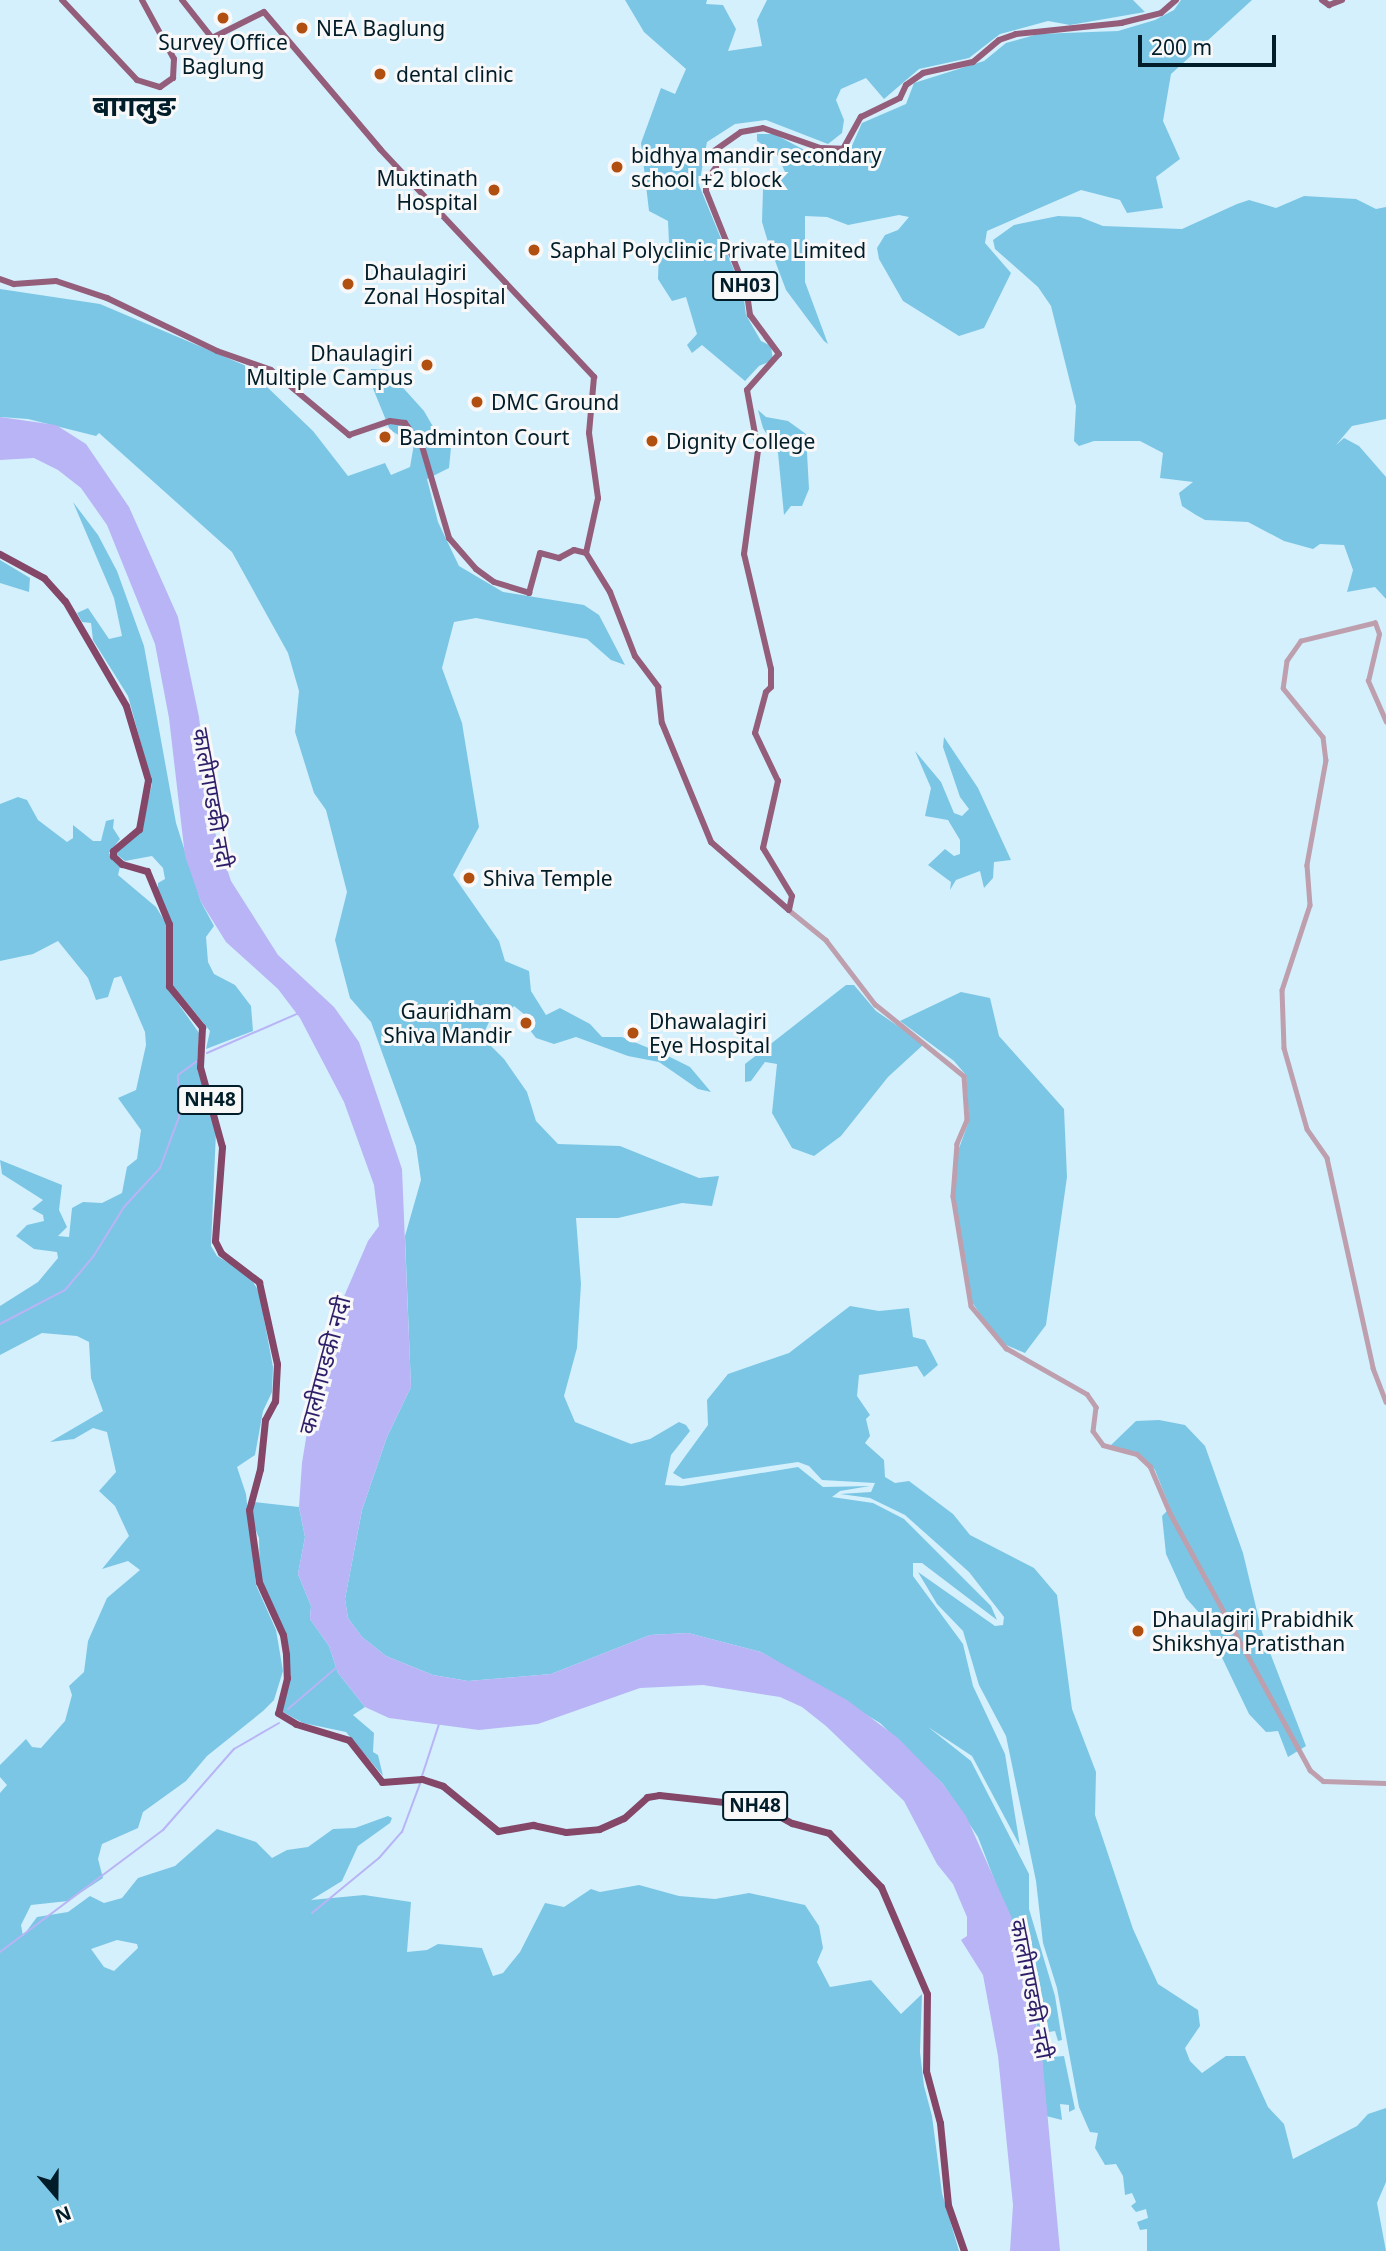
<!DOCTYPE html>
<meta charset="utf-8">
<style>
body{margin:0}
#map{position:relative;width:1386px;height:2251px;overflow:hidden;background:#d4f0fd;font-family:"Noto Sans","Noto Sans Devanagari",sans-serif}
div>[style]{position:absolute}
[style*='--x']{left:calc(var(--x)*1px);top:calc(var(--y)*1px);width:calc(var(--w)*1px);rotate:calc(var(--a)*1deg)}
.green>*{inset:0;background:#7bc6e5}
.water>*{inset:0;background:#b8b4f6}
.stream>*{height:2px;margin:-1px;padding:0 1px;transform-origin:1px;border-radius:1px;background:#b8b4f6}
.minor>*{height:4.5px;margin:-2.25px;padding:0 2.25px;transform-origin:2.25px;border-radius:2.25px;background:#be9fae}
.major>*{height:6px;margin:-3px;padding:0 3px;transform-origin:3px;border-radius:3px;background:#945e7b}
.highway>*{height:7px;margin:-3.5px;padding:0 3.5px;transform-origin:3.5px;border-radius:3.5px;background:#844768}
.dots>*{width:19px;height:19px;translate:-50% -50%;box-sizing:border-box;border:4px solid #f8f8f8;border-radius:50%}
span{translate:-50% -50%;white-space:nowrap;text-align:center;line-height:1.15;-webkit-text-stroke:6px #f8f8f8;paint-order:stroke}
.shield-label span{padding:2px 5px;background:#f8f8f8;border:2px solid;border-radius:5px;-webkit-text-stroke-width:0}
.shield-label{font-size:19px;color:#001d29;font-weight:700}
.poi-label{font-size:21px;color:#001d29}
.left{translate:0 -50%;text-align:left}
.right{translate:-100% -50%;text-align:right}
.water-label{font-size:23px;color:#2e1e69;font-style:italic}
.district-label{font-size:28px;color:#001d29;font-weight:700}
.north{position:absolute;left:21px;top:2160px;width:70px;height:70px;-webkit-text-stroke:5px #f8f8f8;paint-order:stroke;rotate:160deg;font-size:19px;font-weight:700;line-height:28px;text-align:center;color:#001d29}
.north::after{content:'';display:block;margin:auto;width:24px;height:32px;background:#001d29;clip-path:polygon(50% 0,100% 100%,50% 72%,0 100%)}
.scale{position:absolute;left:1138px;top:35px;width:138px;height:32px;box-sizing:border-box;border:4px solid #001d29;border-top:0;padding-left:9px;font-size:21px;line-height:24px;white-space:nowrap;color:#001d29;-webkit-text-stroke:5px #f8f8f8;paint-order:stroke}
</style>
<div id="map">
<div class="green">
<i style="clip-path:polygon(625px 0,707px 0,706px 4px,723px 5px,736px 29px,728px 51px,762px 46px,757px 20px,767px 0,1133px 0,1145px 12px,1070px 25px,1048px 21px,1000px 34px,969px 58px,919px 69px,884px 99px,866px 78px,841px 89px,836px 100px,844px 120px,842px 133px,828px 144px,766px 120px,735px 124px,707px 142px,699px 185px,743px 292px,746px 315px,761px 341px,771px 346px,773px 360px,759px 366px,745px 381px,702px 345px,692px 353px,687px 345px,697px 334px,686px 297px,672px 301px,658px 279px,659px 252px,669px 243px,668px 221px,649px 211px,641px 143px,661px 88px,675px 94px,686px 69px,644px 32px)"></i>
<i style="clip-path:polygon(1181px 0,1252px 0,1171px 74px,1163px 121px,1180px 159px,1156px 177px,1163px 208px,1127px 213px,1120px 200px,1081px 190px,987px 231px,985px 243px,1011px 273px,984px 328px,959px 336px,903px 301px,879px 259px,877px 248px,885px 235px,898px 230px,909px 217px,899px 215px,848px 225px,827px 217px,805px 216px,805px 282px,828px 344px,824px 341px,786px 290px,768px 242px,762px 222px,763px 189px,785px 172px,777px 154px,757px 141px,757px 134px,774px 134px,829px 163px,847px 157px,862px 123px,906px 104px,914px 83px,984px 61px,1006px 43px,1038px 34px,1118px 31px,1155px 20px,1174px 10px)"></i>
<i style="clip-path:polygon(1304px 196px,1356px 199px,1376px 209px,1386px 207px,1386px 419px,1352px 426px,1336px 445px,1344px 438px,1359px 446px,1386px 477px,1386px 599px,1375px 587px,1347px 592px,1353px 570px,1344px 545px,1320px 544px,1313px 549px,1284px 541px,1248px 522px,1205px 520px,1196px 515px,1182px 506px,1179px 493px,1193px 482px,1160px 478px,1163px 453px,1140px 441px,1094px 441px,1079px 446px,1074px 441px,1076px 406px,1051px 306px,1038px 287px,995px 249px,993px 240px,1014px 225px,1058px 216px,1080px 217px,1103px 226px,1182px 229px,1237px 204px,1249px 200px,1276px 208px)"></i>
<i style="clip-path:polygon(0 289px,100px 304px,244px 365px,313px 431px,348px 476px,385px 463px,391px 475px,410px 467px,414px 444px,390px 430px,372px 386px,371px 369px,387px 370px,424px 411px,439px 437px,452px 437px,449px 468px,427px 479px,438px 522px,459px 566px,503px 592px,584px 605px,599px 615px,625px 665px,611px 660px,587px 639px,476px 618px,454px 622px,442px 668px,462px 723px,479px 827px,453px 875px,499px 941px,505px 961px,529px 971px,531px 991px,546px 1015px,560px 1008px,590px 1024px,602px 1037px,622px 1037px,668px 1056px,690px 1067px,711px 1092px,698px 1089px,659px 1062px,628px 1056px,576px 1037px,554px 1044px,536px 1038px,529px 1029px,535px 1023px,514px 1006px,502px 1020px,489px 1022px,482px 1037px,504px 1059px,527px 1092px,536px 1121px,558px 1144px,620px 1146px,699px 1178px,719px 1176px,712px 1206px,682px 1203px,618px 1218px,576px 1218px,581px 1284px,577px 1348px,564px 1396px,575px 1422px,631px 1444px,650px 1439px,679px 1422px,686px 1425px,690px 1431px,671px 1455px,665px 1485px,682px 1486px,798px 1467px,823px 1487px,870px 1486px,840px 1491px,832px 1497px,873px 1503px,904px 1519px,991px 1606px,997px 1620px,922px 1563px,913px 1563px,913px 1576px,963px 1644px,973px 1686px,1005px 1754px,1020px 1846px,972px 1756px,928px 1727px,971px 1761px,1029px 1874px,1029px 1909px,1055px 1996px,1062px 2040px,1058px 2041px,1055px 2031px,1049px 2032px,1052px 2057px,1064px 2056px,1075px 2109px,1069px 2112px,1069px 2105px,1060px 2104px,1062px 2120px,1046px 2116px,1041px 2045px,1020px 1947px,978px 1837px,943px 1784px,880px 1723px,761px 1652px,688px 1633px,650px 1635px,551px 1674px,468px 1681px,433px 1675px,386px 1656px,362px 1637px,348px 1618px,345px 1599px,362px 1510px,387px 1437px,411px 1387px,405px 1236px,421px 1180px,416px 1146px,371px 1022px,350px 998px,340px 960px,335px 940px,347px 892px,326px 810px,314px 793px,295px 732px,299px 691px,288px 653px,232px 552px,99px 433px,96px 436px,28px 419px,0 417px)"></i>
<i style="clip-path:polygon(758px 410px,766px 417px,788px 421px,806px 434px,809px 489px,802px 506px,791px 506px,784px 515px,778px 453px,763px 428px)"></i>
<i style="clip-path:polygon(73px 502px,98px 535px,117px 571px,144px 646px,176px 823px,201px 902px,214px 926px,206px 937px,208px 962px,214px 974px,235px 985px,251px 1006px,253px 1031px,206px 1049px,210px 1031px,171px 983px,173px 927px,158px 891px,158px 883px,165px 879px,163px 868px,152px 856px,125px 861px,115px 853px,141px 831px,152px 784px,128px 696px,93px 640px,91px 623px,82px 622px,77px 613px,88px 608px,109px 639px,122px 636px,114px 598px)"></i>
<i style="clip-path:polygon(0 560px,30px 578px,29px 592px,0 583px)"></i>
<i style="clip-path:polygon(944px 737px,978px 788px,1011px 860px,994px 862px,993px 878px,984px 888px,980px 871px,956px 880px,950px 890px,951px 882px,928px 865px,945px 849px,954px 856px,960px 854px,960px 840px,948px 820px,925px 816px,931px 788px,915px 751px,941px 782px,954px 813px,962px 816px,969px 809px,960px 797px,943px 747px)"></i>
<i style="clip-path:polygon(evenodd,18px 797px,27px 800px,38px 820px,67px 842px,73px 838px,73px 825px,93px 841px,101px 841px,106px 821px,114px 819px,113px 828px,120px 839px,109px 853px,120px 867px,118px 875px,156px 907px,167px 925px,166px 986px,199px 1033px,197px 1065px,216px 1132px,211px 1246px,217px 1256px,249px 1275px,259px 1292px,273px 1367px,272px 1392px,263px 1411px,255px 1455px,237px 1467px,246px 1494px,256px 1585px,276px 1630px,283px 1671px,274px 1700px,263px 1711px,207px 1756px,186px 1781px,143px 1812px,138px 1828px,102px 1844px,98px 1859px,103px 1878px,68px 1901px,31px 1905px,21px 1925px,23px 1936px,37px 1917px,68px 1912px,90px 1896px,104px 1903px,122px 1898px,138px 1878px,175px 1866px,217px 1829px,256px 1842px,272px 1858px,287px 1850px,308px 1847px,333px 1829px,355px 1828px,388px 1816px,392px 1818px,390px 1823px,358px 1846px,342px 1881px,311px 1900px,364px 1895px,411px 1902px,407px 1952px,427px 1950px,438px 1944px,482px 1948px,493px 1976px,503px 1973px,520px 1952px,545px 1903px,564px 1907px,591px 1889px,600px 1892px,639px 1885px,679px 1896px,715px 1899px,749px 1893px,805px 1905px,819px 1926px,823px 1948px,817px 1962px,830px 1987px,871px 1980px,901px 2014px,922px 1994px,920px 2052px,924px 2086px,932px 2116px,942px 2193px,959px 2251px,0 2251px,0 1793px,7px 1785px,0 1777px,0 1765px,26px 1739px,32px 1747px,41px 1748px,65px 1721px,72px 1695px,69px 1686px,84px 1672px,88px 1641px,107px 1598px,140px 1570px,128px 1561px,102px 1569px,129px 1536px,115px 1506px,99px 1491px,116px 1472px,107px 1432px,93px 1428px,74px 1439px,50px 1442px,103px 1411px,91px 1378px,89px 1342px,77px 1336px,42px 1333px,0 1355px,0 1306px,38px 1282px,58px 1258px,57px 1252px,34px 1249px,16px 1236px,27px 1225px,44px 1221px,43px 1215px,32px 1209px,43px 1200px,2px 1174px,0 1160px,62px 1185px,59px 1210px,67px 1227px,58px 1236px,69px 1237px,72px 1208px,83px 1202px,102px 1203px,122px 1193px,127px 1167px,137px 1159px,141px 1130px,118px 1098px,136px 1090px,146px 1045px,145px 1032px,121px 976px,114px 978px,108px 997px,96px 1000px,88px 978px,58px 941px,33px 954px,0 961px,0 804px,18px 797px,117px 1940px,137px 1944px,138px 1948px,114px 1971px,104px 1967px,91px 1949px,117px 1940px)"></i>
<i style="clip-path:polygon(846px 985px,854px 985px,876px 1011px,924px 1044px,888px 1077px,841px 1136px,814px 1156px,792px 1148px,772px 1113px,777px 1064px,765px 1062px,751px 1081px,745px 1082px,745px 1064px)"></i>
<i style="clip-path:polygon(961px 992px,990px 998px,999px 1036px,1064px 1109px,1067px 1177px,1046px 1325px,1025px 1353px,1006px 1345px,990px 1328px,969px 1298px,955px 1196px,958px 1151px,969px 1121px,966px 1075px,954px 1061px,900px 1021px)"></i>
<i style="clip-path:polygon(850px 1306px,879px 1311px,909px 1308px,913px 1337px,925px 1340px,938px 1365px,924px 1377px,917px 1366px,859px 1375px,857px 1396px,870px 1415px,866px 1419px,870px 1436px,865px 1443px,884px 1460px,885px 1477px,895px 1483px,909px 1481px,953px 1514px,970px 1535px,1034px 1568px,1057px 1595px,1072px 1709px,1096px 1772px,1095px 1815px,1133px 1929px,1158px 1984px,1198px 2010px,1200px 2026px,1185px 2048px,1190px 2061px,1202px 2073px,1226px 2056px,1245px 2056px,1268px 2107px,1284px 2124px,1293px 2159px,1357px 2126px,1368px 2114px,1386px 2108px,1386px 2182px,1377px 2203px,1386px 2251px,1147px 2251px,1147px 2229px,1140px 2230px,1137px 2222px,1148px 2218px,1146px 2209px,1136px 2212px,1131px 2206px,1136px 2202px,1132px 2193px,1125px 2195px,1123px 2176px,1116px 2164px,1105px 2165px,1095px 2148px,1098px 2133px,1090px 2132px,1079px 2107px,1057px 1988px,1043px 1943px,1036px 1881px,1006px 1736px,979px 1685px,963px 1631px,937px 1604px,918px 1572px,995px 1626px,1003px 1625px,1004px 1617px,969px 1572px,905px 1515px,870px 1498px,840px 1494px,871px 1492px,875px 1483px,822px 1480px,809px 1466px,798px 1462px,683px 1479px,673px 1473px,708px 1425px,707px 1400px,728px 1374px,789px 1353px)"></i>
<i style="clip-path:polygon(1159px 1420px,1185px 1425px,1205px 1446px,1243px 1553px,1262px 1632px,1306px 1746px,1288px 1757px,1278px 1731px,1266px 1732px,1249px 1714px,1202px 1616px,1186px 1598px,1166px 1554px,1162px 1516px,1170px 1508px,1155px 1470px,1139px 1453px,1110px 1446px,1136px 1421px)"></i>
<i style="clip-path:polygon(253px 1502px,299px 1507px,305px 1537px,298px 1574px,311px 1606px,310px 1619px,329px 1646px,338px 1673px,365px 1707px,353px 1715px,374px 1733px,373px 1752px,378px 1755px,383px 1776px,346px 1732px,303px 1723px,281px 1711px,288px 1668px,275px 1613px,260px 1579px,259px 1538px,250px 1516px)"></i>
</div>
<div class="water">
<i style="clip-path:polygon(0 417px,56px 425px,86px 444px,129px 507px,178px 617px,199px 717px,211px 820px,231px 881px,278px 955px,334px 1007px,359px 1042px,402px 1169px,411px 1387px,387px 1437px,362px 1510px,345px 1599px,348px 1618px,362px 1637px,386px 1656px,433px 1675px,468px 1681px,551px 1674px,650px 1635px,688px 1633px,761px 1652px,847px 1700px,898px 1738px,943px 1784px,966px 1816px,1011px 1916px,1041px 2045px,1060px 2251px,1010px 2251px,1013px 2205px,998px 2056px,983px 1975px,961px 1940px,967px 1936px,967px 1917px,953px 1884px,937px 1864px,904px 1801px,826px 1726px,802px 1707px,780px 1697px,703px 1685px,640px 1688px,538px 1724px,479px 1730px,389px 1718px,365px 1707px,338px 1673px,329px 1646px,310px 1619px,311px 1606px,298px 1574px,305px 1537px,299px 1507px,302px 1463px,320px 1352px,368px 1241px,379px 1226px,374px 1185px,344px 1102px,300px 1018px,278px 989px,226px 942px,201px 902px,185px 856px,169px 718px,155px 644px,107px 525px,81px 488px,58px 470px,34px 458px,0 460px)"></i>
</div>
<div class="stream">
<i style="--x:207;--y:1053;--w:100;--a:-23.5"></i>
<i style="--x:0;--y:1324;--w:73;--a:-27.6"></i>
<i style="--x:65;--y:1290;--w:43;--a:-49.7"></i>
<i style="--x:93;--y:1257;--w:59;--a:-58.2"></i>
<i style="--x:124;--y:1207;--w:53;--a:-47.3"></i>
<i style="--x:160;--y:1168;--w:54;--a:-69.6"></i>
<i style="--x:179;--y:1117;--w:42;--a:-91.4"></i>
<i style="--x:178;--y:1075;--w:24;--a:-36"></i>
<i style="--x:288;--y:1709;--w:65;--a:-40.6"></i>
<i style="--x:422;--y:1776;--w:58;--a:-71.9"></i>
<i style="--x:312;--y:1913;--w:87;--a:-39.4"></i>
<i style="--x:379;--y:1858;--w:35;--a:-49"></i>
<i style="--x:402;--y:1832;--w:54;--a:-69.6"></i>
<i style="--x:0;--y:1952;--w:204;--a:-36.8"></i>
<i style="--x:163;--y:1830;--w:108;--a:-48.8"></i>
<i style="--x:234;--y:1749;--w:52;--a:-30"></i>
</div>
<div class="minor">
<i style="--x:1386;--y:722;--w:45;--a:-113.7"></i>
<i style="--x:1368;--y:681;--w:48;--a:-76.8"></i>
<i style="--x:1379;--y:634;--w:12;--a:-110"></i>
<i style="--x:1375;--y:623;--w:76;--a:166.3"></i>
<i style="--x:1301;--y:641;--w:24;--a:125"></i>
<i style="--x:1287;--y:661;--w:27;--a:98"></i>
<i style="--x:1283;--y:688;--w:63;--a:50.8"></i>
<i style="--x:1323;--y:737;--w:23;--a:83"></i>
<i style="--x:1326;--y:760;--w:107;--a:100.3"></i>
<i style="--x:1307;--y:865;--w:40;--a:85.7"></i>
<i style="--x:1310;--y:905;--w:89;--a:108.2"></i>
<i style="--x:1282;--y:990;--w:58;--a:88"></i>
<i style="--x:1284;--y:1048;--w:84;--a:74.1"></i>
<i style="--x:1307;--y:1129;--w:35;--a:55"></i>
<i style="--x:1327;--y:1158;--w:215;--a:77.6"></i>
<i style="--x:1373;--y:1368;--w:36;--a:69"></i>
<i style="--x:789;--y:910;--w:48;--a:39"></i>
<i style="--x:826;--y:940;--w:81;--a:52.6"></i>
<i style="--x:875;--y:1004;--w:114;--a:39"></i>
<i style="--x:964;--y:1076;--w:44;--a:86.1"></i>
<i style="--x:967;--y:1120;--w:26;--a:113"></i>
<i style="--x:957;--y:1144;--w:52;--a:94.4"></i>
<i style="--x:953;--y:1196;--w:111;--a:80.7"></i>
<i style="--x:971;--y:1306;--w:55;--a:50.2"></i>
<i style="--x:1006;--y:1348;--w:93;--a:29.6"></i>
<i style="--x:1087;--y:1394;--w:16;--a:55"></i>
<i style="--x:1096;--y:1407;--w:24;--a:97"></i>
<i style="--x:1093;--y:1431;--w:17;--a:54"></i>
<i style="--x:1103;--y:1445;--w:35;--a:15"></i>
<i style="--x:1137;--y:1454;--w:18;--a:43"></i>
<i style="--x:1150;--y:1466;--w:51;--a:66.9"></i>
<i style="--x:1170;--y:1513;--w:293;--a:61.4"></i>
<i style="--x:1310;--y:1770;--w:17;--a:40"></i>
<i style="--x:1323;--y:1781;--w:63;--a:1.8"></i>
</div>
<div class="major">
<i style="--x:62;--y:0;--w:110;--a:46.8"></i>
<i style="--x:137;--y:80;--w:24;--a:17"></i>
<i style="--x:160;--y:87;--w:16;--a:-35"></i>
<i style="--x:173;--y:78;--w:19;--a:-87"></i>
<i style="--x:174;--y:59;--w:67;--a:-118.5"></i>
<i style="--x:182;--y:0;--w:48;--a:51.7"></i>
<i style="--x:212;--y:38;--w:58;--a:-26.6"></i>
<i style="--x:264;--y:12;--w:180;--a:49.7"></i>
<i style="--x:380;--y:149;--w:313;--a:46.8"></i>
<i style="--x:594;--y:377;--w:56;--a:95.1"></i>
<i style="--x:589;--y:433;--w:66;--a:82.1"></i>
<i style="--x:598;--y:498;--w:56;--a:102.3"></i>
<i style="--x:1322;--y:0;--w:9;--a:36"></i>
<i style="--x:1329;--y:5;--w:14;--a:-21"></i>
<i style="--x:0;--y:279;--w:15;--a:20"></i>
<i style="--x:14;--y:284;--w:42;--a:-4.1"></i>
<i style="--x:56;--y:281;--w:54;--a:18.4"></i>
<i style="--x:107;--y:298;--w:122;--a:25.7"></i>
<i style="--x:217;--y:351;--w:57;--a:19.4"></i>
<i style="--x:271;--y:370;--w:102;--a:39.8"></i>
<i style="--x:349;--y:435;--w:43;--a:-18.9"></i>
<i style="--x:390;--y:421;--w:15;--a:8"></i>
<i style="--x:405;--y:423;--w:29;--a:54"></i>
<i style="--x:422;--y:446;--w:96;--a:73.6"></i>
<i style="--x:449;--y:538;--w:41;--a:48.9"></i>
<i style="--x:476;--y:569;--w:22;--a:36"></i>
<i style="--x:494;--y:582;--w:37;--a:17"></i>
<i style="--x:529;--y:593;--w:41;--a:-74.6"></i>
<i style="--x:540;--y:553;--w:20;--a:15"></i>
<i style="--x:559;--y:558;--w:17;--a:-28"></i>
<i style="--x:574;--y:550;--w:12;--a:14"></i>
<i style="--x:586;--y:553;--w:46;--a:58.4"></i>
<i style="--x:610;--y:592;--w:69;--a:68.7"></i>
<i style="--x:635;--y:656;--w:39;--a:53"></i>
<i style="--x:658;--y:687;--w:36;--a:84"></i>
<i style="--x:662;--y:723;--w:129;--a:67.6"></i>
<i style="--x:711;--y:842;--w:103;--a:41.1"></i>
<i style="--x:789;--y:910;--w:14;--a:-78"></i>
<i style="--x:792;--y:896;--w:56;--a:-121.1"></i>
<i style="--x:763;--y:848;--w:69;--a:-77.4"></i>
<i style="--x:778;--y:781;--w:53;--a:-115.6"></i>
<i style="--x:755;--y:733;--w:42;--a:-75"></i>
<i style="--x:766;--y:692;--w:7;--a:-45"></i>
<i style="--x:771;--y:687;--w:18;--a:-90"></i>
<i style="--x:771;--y:669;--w:118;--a:-103.2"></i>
<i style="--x:744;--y:554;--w:105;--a:-82.3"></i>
<i style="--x:758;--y:450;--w:61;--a:-100.4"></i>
<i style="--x:747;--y:390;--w:48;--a:-48.4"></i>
<i style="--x:779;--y:354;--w:49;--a:-126.6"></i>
<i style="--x:750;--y:315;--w:22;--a:-98"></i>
<i style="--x:747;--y:293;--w:110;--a:-111.9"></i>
<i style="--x:706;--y:191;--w:10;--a:-90"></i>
<i style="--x:706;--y:181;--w:17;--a:-54"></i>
<i style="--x:716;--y:167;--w:16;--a:-97"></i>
<i style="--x:714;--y:151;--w:33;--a:-35"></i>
<i style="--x:741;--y:132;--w:22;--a:-10"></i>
<i style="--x:763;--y:128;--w:60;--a:19.3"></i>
<i style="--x:820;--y:148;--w:23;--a:2"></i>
<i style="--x:843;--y:149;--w:37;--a:-61"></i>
<i style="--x:861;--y:117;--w:43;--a:-26"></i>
<i style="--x:900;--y:98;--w:14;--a:-65"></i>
<i style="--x:906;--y:85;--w:21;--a:-35"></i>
<i style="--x:923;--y:73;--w:51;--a:-12.4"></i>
<i style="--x:973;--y:62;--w:34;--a:-40"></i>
<i style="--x:999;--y:40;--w:18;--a:-19"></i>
<i style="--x:1016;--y:34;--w:106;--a:-6"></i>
<i style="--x:1121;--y:23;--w:41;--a:-14"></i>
<i style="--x:1161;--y:13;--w:20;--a:-41"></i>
</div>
<div class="highway">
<i style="--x:0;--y:554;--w:50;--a:28.6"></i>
<i style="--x:44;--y:578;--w:31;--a:48"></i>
<i style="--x:65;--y:601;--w:121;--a:59.8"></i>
<i style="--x:126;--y:706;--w:77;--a:73.4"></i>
<i style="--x:148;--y:780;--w:50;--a:100.4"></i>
<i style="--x:139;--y:829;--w:34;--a:140"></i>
<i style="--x:113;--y:851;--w:5;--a:90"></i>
<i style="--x:113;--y:856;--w:12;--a:42"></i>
<i style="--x:122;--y:864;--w:26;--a:16"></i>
<i style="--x:147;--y:871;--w:57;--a:67.5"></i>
<i style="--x:169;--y:924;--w:62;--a:90"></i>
<i style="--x:169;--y:986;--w:53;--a:51.2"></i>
<i style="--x:202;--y:1027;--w:40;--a:92.9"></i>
<i style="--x:200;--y:1067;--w:83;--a:74.6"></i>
<i style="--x:222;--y:1147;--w:94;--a:94.3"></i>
<i style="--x:215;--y:1241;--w:13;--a:63"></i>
<i style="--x:221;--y:1253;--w:48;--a:37.3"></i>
<i style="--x:259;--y:1282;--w:84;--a:77.6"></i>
<i style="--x:277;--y:1364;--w:37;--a:93"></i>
<i style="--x:275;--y:1401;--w:21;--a:118"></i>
<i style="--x:265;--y:1420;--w:49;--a:95.8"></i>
<i style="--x:260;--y:1469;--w:42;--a:105"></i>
<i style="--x:249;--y:1510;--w:73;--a:82.1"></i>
<i style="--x:259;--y:1582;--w:58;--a:65.6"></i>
<i style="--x:283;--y:1635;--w:20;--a:81"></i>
<i style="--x:286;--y:1655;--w:23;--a:88"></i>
<i style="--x:287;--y:1678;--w:36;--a:104"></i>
<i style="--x:278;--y:1713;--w:21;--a:31"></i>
<i style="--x:296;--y:1724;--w:55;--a:16.8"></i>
<i style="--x:349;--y:1740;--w:53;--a:51.8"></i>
<i style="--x:382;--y:1782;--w:40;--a:-4.3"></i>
<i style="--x:422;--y:1779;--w:22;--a:18"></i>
<i style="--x:443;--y:1786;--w:71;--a:39.3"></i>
<i style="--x:498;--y:1831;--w:36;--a:-10"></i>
<i style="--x:533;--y:1825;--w:34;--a:12"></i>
<i style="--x:566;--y:1832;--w:33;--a:-5"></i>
<i style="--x:599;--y:1829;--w:27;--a:-24"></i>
<i style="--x:624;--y:1818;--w:31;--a:-42"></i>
<i style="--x:647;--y:1797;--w:12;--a:-9"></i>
<i style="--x:659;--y:1795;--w:103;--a:6.2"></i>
<i style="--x:761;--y:1806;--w:35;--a:29"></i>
<i style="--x:792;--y:1823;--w:38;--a:15"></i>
<i style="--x:829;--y:1833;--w:75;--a:46.1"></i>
<i style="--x:881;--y:1887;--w:116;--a:66.7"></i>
<i style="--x:927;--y:1994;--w:77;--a:90.7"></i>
<i style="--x:926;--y:2071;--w:54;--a:74.9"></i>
<i style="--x:940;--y:2123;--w:82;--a:84.4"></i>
<i style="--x:948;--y:2205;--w:49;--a:70.8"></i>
</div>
<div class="dots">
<i style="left:223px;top:18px;background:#b14f11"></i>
<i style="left:302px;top:28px;background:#b14f11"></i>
<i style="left:380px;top:74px;background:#b14f11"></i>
<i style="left:617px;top:167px;background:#b14f11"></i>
<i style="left:494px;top:190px;background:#b14f11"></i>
<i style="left:534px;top:250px;background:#b14f11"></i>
<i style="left:348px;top:284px;background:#b14f11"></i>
<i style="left:427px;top:365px;background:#b14f11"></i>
<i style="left:477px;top:402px;background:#b14f11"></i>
<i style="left:385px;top:437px;background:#b14f11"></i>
<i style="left:652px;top:441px;background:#b14f11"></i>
<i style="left:469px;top:878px;background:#b14f11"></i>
<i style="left:526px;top:1023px;background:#b14f11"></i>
<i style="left:633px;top:1033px;background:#b14f11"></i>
<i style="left:1138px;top:1631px;background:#b14f11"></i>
</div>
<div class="shield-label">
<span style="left:745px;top:286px">NH03</span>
<span style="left:210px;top:1100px">NH48</span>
<span style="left:755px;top:1806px">NH48</span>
</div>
<div class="poi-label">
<span class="left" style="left:316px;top:28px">NEA Baglung</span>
<span style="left:223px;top:54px">Survey Office<br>Baglung</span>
<span class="left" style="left:396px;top:74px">dental clinic</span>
<span class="left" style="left:631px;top:167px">bidhya mandir secondary<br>school +2 block</span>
<span class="right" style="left:478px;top:190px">Muktinath<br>Hospital</span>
<span class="left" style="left:550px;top:250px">Saphal Polyclinic Private Limited</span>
<span class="left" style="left:364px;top:284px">Dhaulagiri<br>Zonal Hospital</span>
<span class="right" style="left:413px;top:365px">Dhaulagiri<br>Multiple Campus</span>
<span class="left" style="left:491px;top:402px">DMC Ground</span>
<span class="left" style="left:399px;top:437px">Badminton Court</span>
<span class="left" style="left:666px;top:441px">Dignity College</span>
<span class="left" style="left:483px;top:878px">Shiva Temple</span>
<span class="right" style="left:512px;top:1023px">Gauridham<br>Shiva Mandir</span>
<span class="left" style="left:649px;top:1033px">Dhawalagiri<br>Eye Hospital</span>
<span class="left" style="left:1152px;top:1631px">Dhaulagiri Prabidhik<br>Shikshya Pratisthan</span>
</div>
<div class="water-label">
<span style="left:213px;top:798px;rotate:80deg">कालीगण्डकी नदी</span>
<span style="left:324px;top:1365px;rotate:-75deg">कालीगण्डकी नदी</span>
<span style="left:1032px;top:1989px;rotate:79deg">कालीगण्डकी नदी</span>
</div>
<div class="district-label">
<span style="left:134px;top:105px">बागलुङ</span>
</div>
<div class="north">N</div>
<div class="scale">200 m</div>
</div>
